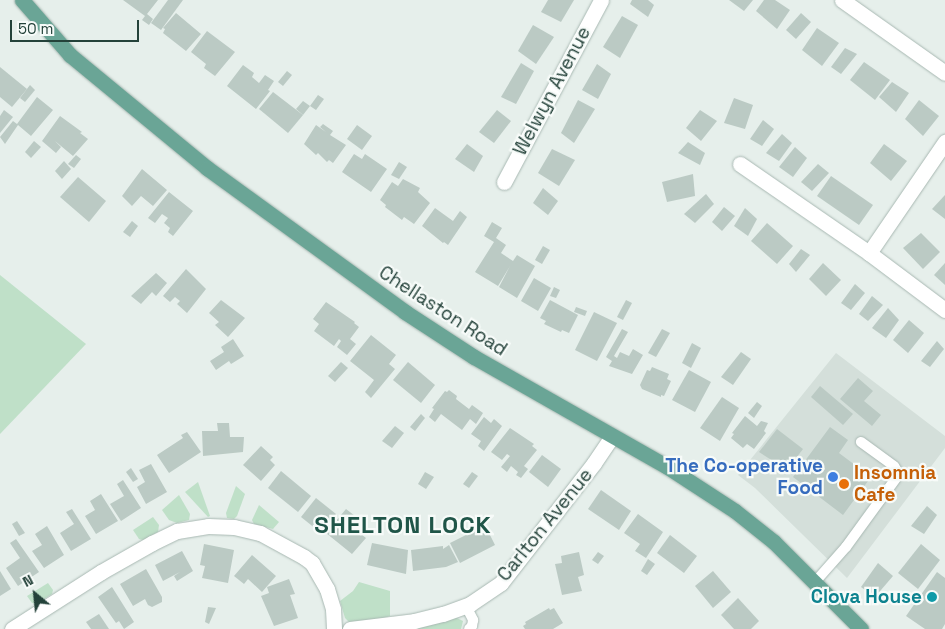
<!DOCTYPE html>
<style>
body{margin:0}
#map{position:relative;width:945px;height:629px;overflow:hidden;background:#e6efeb;font-family:"Space Grotesk",sans-serif}
div>[style]{position:absolute}
[style*='--x']{left:calc(var(--x)*1px);top:calc(var(--y)*1px);width:calc(var(--w)*1px);rotate:calc(var(--a)*1deg)}
.built>*{inset:0;background:#d4dfda}
.green>*{inset:0;background:#bfe0c8}
.building>*{inset:0;background:#bbcac4}
.roads{filter:drop-shadow(0 0 1px #a8b8b2) drop-shadow(0 0 1px #a8b8b2)}
.service>*{height:10px;margin:-5px;padding:0 5px;transform-origin:5px;border-radius:5px;background:#fff}
.minor>*{height:15px;margin:-7.5px;padding:0 7.5px;transform-origin:7.5px;border-radius:7.5px;background:#fff}
.primary>*{height:15px;margin:-7.5px;padding:0 7.5px;transform-origin:7.5px;border-radius:7.5px;background:#6aa596}
.dots>*{width:14px;height:14px;translate:-50% -50%;box-sizing:border-box;border:2px solid #f7fbf9;border-radius:50%}
span{translate:-50% -50%;white-space:nowrap;text-align:center;line-height:1.15;-webkit-text-stroke:4.5px #f7fbf9;paint-order:stroke}
.street-label{font-size:19px;color:#24423a}
.shop-label{font-size:19px;color:#366cbe;font-weight:700}
.right{translate:-100% -50%;text-align:right}
.food-label{font-size:19px;color:#c56008;font-weight:700}
.left{translate:0 -50%;text-align:left}
.culture-label{font-size:19px;color:#0d838f;font-weight:700}
.district-label{font-size:24px;color:#1f5548;font-weight:700;letter-spacing:1px}
.north{position:absolute;left:10px;top:569px;width:50px;height:50px;-webkit-text-stroke:4px #f7fbf9;paint-order:stroke;rotate:332deg;font-size:14px;font-weight:700;line-height:20px;text-align:center;color:#24423a}
.north::after{content:'';display:block;margin:auto;width:18px;height:22px;background:#24423a;clip-path:polygon(50% 0,100% 100%,50% 72%,0 100%)}
.scale{position:absolute;left:10px;top:20px;width:129px;height:22px;box-sizing:border-box;border:2px solid #24423a;border-top:0;padding-left:6px;font-size:15px;line-height:18px;white-space:nowrap;color:#24423a;-webkit-text-stroke:4px #f7fbf9;paint-order:stroke}
</style>
<div id="map">
<div class="built">
<i style="clip-path:polygon(836px 353px,945px 436px,945px 448px,847px 578px,755px 488px,738px 475px)"></i>
</div>
<div class="green">
<i style="clip-path:polygon(0 275px,86px 344px,0 434px)"></i>
<i style="clip-path:polygon(198px 482px,210px 516px,208px 517px,185px 492px)"></i>
<i style="clip-path:polygon(236px 486px,245px 494px,237px 516px,234px 519px,227px 518px,226px 513px)"></i>
<i style="clip-path:polygon(179px 495px,190px 514px,189px 520px,177px 523px,169px 520px,162px 510px)"></i>
<i style="clip-path:polygon(259px 505px,279px 522px,273px 529px,254px 524px,252px 520px)"></i>
<i style="clip-path:polygon(153px 517px,159px 525px,158px 532px,143px 540px,139px 539px,133px 530px)"></i>
<i style="clip-path:polygon(359px 582px,390px 591px,390px 616px,376px 621px,349px 622px,345px 618px,340px 601px,353px 591px)"></i>
<i style="clip-path:polygon(48px 583px,53px 590px,52px 594px,36px 604px,32px 603px,27px 596px)"></i>
<i style="clip-path:polygon(455px 617px,463px 621px,461px 629px,409px 629px)"></i>
</div>
<div class="building">
<i style="clip-path:polygon(123px 0,158px 0,147px 14px,153px 19px,149px 25px,142px 20px,145px 16px)"></i>
<i style="clip-path:polygon(168px 0,183px 0,161px 30px,151px 23px)"></i>
<i style="clip-path:polygon(548px 0,574px 0,561px 22px,541px 12px)"></i>
<i style="clip-path:polygon(632px 0,648px 0,654px 5px,648px 17px,630px 4px)"></i>
<i style="clip-path:polygon(729px 0,753px 0,744px 11px)"></i>
<i style="clip-path:polygon(764px 0,775px 0,790px 10px,777px 29px,756px 11px)"></i>
<i style="clip-path:polygon(176px 13px,201px 34px,186px 51px,163px 33px,165px 29px,163px 28px)"></i>
<i style="clip-path:polygon(801px 13px,811px 22px,796px 39px,786px 30px)"></i>
<i style="clip-path:polygon(622px 16px,638px 25px,620px 58px,603px 47px)"></i>
<i style="clip-path:polygon(533px 25px,554px 37px,536px 64px,518px 51px)"></i>
<i style="clip-path:polygon(817px 28px,839px 43px,822px 66px,802px 50px)"></i>
<i style="clip-path:polygon(207px 31px,235px 52px,215px 76px,204px 68px,206px 64px,191px 52px)"></i>
<i style="clip-path:polygon(845px 48px,857px 54px,841px 74px,831px 67px)"></i>
<i style="clip-path:polygon(864px 62px,890px 80px,875px 100px,850px 80px)"></i>
<i style="clip-path:polygon(521px 63px,534px 71px,516px 104px,501px 97px)"></i>
<i style="clip-path:polygon(597px 64px,611px 74px,598px 99px,582px 90px)"></i>
<i style="clip-path:polygon(243px 65px,254px 73px,252px 77px,259px 83px,265px 75px,274px 81px,268px 90px,270px 91px,256px 109px,227px 86px)"></i>
<i style="clip-path:polygon(0 67px,27px 89px,12px 107px,0 97px)"></i>
<i style="clip-path:polygon(287px 71px,292px 75px,283px 86px,278px 82px)"></i>
<i style="clip-path:polygon(892px 82px,909px 93px,896px 112px,879px 97px)"></i>
<i style="clip-path:polygon(30px 85px,35px 90px,25px 102px,20px 98px)"></i>
<i style="clip-path:polygon(273px 92px,303px 115px,288px 133px,259px 109px)"></i>
<i style="clip-path:polygon(318px 95px,324px 99px,316px 110px,310px 106px)"></i>
<i style="clip-path:polygon(37px 97px,53px 110px,31px 136px,18px 125px,5px 144px,0 137px,13px 121px,17px 124px)"></i>
<i style="clip-path:polygon(734px 98px,753px 105px,745px 129px,724px 123px)"></i>
<i style="clip-path:polygon(578px 100px,595px 109px,574px 143px,561px 133px)"></i>
<i style="clip-path:polygon(919px 100px,939px 116px,923px 136px,905px 119px)"></i>
<i style="clip-path:polygon(303px 101px,310px 106px,303px 115px,296px 109px)"></i>
<i style="clip-path:polygon(4px 110px,13px 117px,0 133px,0 116px)"></i>
<i style="clip-path:polygon(497px 110px,511px 121px,494px 143px,479px 132px)"></i>
<i style="clip-path:polygon(700px 110px,717px 121px,701px 141px,686px 128px)"></i>
<i style="clip-path:polygon(60px 116px,82px 132px,80px 133px,88px 139px,73px 156px,55px 141px,61px 147px,56px 153px,42px 141px)"></i>
<i style="clip-path:polygon(763px 120px,774px 129px,762px 146px,750px 139px)"></i>
<i style="clip-path:polygon(323px 124px,333px 131px,330px 135px,346px 145px,333px 163px,329px 160px,327px 162px,318px 153px,316px 155px,304px 144px,316px 125px,326px 132px,320px 127px)"></i>
<i style="clip-path:polygon(357px 125px,372px 136px,362px 150px,347px 139px)"></i>
<i style="clip-path:polygon(782px 134px,792px 143px,779px 161px,766px 153px)"></i>
<i style="clip-path:polygon(34px 141px,41px 147px,31px 158px,25px 152px)"></i>
<i style="clip-path:polygon(688px 142px,705px 153px,700px 165px,678px 153px)"></i>
<i style="clip-path:polygon(467px 144px,483px 156px,474px 172px,455px 159px)"></i>
<i style="clip-path:polygon(884px 144px,907px 161px,891px 181px,870px 163px)"></i>
<i style="clip-path:polygon(795px 147px,807px 158px,793px 177px,779px 167px)"></i>
<i style="clip-path:polygon(552px 149px,575px 160px,559px 186px,538px 173px)"></i>
<i style="clip-path:polygon(354px 154px,362px 159px,365px 154px,387px 169px,371px 192px,342px 172px)"></i>
<i style="clip-path:polygon(76px 155px,81px 159px,74px 168px,68px 164px)"></i>
<i style="clip-path:polygon(64px 161px,71px 169px,62px 179px,55px 171px)"></i>
<i style="clip-path:polygon(399px 162px,407px 167px,399px 179px,391px 175px)"></i>
<i style="clip-path:polygon(818px 164px,829px 173px,812px 191px,801px 182px)"></i>
<i style="clip-path:polygon(142px 169px,167px 190px,153px 206px,141px 196px,132px 206px,122px 196px)"></i>
<i style="clip-path:polygon(693px 174px,695px 196px,667px 202px,662px 182px)"></i>
<i style="clip-path:polygon(831px 176px,873px 205px,859px 225px,817px 196px)"></i>
<i style="clip-path:polygon(78px 177px,106px 201px,89px 222px,60px 197px)"></i>
<i style="clip-path:polygon(403px 179px,420px 188px,418px 192px,430px 203px,414px 224px,404px 217px,402px 220px,385px 207px,386px 205px,380px 200px,392px 182px,398px 186px)"></i>
<i style="clip-path:polygon(543px 188px,558px 201px,548px 215px,533px 203px)"></i>
<i style="clip-path:polygon(169px 192px,193px 211px,173px 236px,168px 232px,170px 228px,164px 223px,168px 218px,162px 214px,155px 223px,148px 218px)"></i>
<i style="clip-path:polygon(706px 194px,714px 204px,695px 223px,684px 214px)"></i>
<i style="clip-path:polygon(945px 195px,945px 219px,932px 209px)"></i>
<i style="clip-path:polygon(724px 207px,735px 216px,722px 231px,712px 222px)"></i>
<i style="clip-path:polygon(435px 208px,453px 221px,460px 211px,467px 217px,448px 245px,444px 242px,443px 243px,422px 226px)"></i>
<i style="clip-path:polygon(745px 208px,757px 219px,748px 236px,734px 226px)"></i>
<i style="clip-path:polygon(132px 221px,138px 226px,130px 237px,123px 232px)"></i>
<i style="clip-path:polygon(492px 222px,502px 228px,496px 238px,506px 245px,501px 253px,513px 261px,517px 255px,535px 266px,517px 298px,499px 287px,510px 266px,498px 286px,475px 272px,494px 242px,484px 236px)"></i>
<i style="clip-path:polygon(767px 223px,793px 246px,777px 264px,751px 241px)"></i>
<i style="clip-path:polygon(921px 233px,940px 252px,923px 269px,903px 248px)"></i>
<i style="clip-path:polygon(543px 246px,550px 250px,542px 264px,535px 260px)"></i>
<i style="clip-path:polygon(801px 249px,810px 255px,796px 272px,789px 264px)"></i>
<i style="clip-path:polygon(823px 263px,841px 280px,826px 296px,809px 279px)"></i>
<i style="clip-path:polygon(945px 263px,945px 285px,934px 275px)"></i>
<i style="clip-path:polygon(186px 269px,206px 289px,187px 313px,177px 304px,180px 301px,175px 297px,170px 302px,163px 296px)"></i>
<i style="clip-path:polygon(156px 273px,167px 283px,156px 296px,152px 292px,141px 304px,131px 296px)"></i>
<i style="clip-path:polygon(534px 278px,551px 288px,538px 311px,521px 301px)"></i>
<i style="clip-path:polygon(855px 284px,865px 293px,851px 310px,841px 303px)"></i>
<i style="clip-path:polygon(554px 287px,560px 290px,556px 298px,550px 296px)"></i>
<i style="clip-path:polygon(872px 296px,883px 305px,868px 321px,859px 314px)"></i>
<i style="clip-path:polygon(221px 300px,245px 318px,228px 337px,215px 325px,219px 322px,209px 313px)"></i>
<i style="clip-path:polygon(550px 300px,578px 315px,569px 333px,562px 330px,561px 332px,544px 324px,546px 321px,540px 318px)"></i>
<i style="clip-path:polygon(626px 300px,632px 303px,623px 320px,617px 317px)"></i>
<i style="clip-path:polygon(326px 302px,355px 322px,354px 323px,359px 327px,350px 339px,356px 344px,347px 355px,337px 347px,341px 341px,339px 339px,334px 346px,314px 331px,319px 324px,313px 319px)"></i>
<i style="clip-path:polygon(576px 307px,587px 311px,585px 316px,574px 312px)"></i>
<i style="clip-path:polygon(888px 308px,899px 320px,886px 338px,872px 328px)"></i>
<i style="clip-path:polygon(594px 312px,617px 323px,597px 361px,575px 350px)"></i>
<i style="clip-path:polygon(909px 320px,924px 333px,908px 353px,893px 340px)"></i>
<i style="clip-path:polygon(622px 329px,628px 332px,614px 356px,617px 358px,620px 352px,629px 356px,633px 349px,643px 355px,632px 374px,609px 366px,612px 361px,606px 357px)"></i>
<i style="clip-path:polygon(662px 329px,670px 333px,656px 357px,648px 353px)"></i>
<i style="clip-path:polygon(371px 335px,396px 355px,389px 364px,395px 369px,371px 398px,365px 392px,374px 380px,350px 361px)"></i>
<i style="clip-path:polygon(233px 339px,244px 356px,231px 364px,229px 361px,216px 370px,210px 361px,224px 352px,221px 347px)"></i>
<i style="clip-path:polygon(937px 341px,944px 349px,930px 367px,921px 361px)"></i>
<i style="clip-path:polygon(692px 343px,701px 348px,691px 368px,682px 363px)"></i>
<i style="clip-path:polygon(741px 352px,751px 359px,733px 385px,721px 377px)"></i>
<i style="clip-path:polygon(341px 362px,348px 368px,335px 382px,328px 376px)"></i>
<i style="clip-path:polygon(408px 362px,435px 385px,421px 403px,393px 380px)"></i>
<i style="clip-path:polygon(652px 367px,669px 374px,667px 379px,671px 381px,664px 396px,661px 395px,661px 397px,642px 389px,640px 385px,647px 370px,650px 371px)"></i>
<i style="clip-path:polygon(689px 370px,711px 382px,695px 412px,672px 400px)"></i>
<i style="clip-path:polygon(858px 378px,873px 391px,864px 401px,881px 415px,872px 426px,840px 399px)"></i>
<i style="clip-path:polygon(820px 386px,853px 414px,843px 425px,811px 397px)"></i>
<i style="clip-path:polygon(449px 390px,457px 396px,456px 399px,469px 409px,472px 405px,483px 413px,476px 424px,470px 419px,462px 430px,441px 414px,435px 422px,429px 417px,434px 409px,432px 408px,445px 391px,447px 392px)"></i>
<i style="clip-path:polygon(722px 397px,739px 408px,720px 441px,700px 428px)"></i>
<i style="clip-path:polygon(757px 402px,762px 406px,754px 418px,748px 413px)"></i>
<i style="clip-path:polygon(421px 414px,425px 418px,415px 431px,410px 427px)"></i>
<i style="clip-path:polygon(745px 416px,757px 426px,761px 421px,768px 423px,764px 431px,766px 433px,754px 449px,747px 444px,743px 448px,731px 438px,734px 434px,732px 433px)"></i>
<i style="clip-path:polygon(484px 417px,491px 423px,494px 419px,502px 426px,484px 451px,478px 446px,481px 441px,471px 434px)"></i>
<i style="clip-path:polygon(217px 423px,229px 423px,230px 437px,244px 437px,243px 452px,203px 456px,202px 431px,218px 431px)"></i>
<i style="clip-path:polygon(395px 426px,404px 433px,392px 448px,382px 441px)"></i>
<i style="clip-path:polygon(830px 427px,848px 440px,839px 453px,871px 477px,843px 515px,793px 477px)"></i>
<i style="clip-path:polygon(510px 428px,534px 444px,532px 446px,537px 450px,524px 466px,528px 469px,521px 478px,516px 475px,518px 472px,511px 466px,507px 472px,501px 467px,510px 456px,507px 454px,502px 460px,491px 452px)"></i>
<i style="clip-path:polygon(777px 429px,803px 449px,787px 470px,759px 452px)"></i>
<i style="clip-path:polygon(187px 432px,201px 452px,169px 473px,157px 455px,183px 438px,181px 435px)"></i>
<i style="clip-path:polygon(261px 446px,273px 457px,270px 460px,275px 465px,261px 481px,243px 465px)"></i>
<i style="clip-path:polygon(542px 455px,561px 469px,548px 487px,529px 472px)"></i>
<i style="clip-path:polygon(151px 464px,167px 492px,146px 504px,137px 487px,145px 482px,139px 470px)"></i>
<i style="clip-path:polygon(131px 468px,138px 479px,133px 482px,126px 472px)"></i>
<i style="clip-path:polygon(281px 471px,311px 496px,298px 512px,268px 488px)"></i>
<i style="clip-path:polygon(425px 472px,434px 477px,426px 489px,418px 484px)"></i>
<i style="clip-path:polygon(472px 472px,478px 476px,469px 488px,463px 484px)"></i>
<i style="clip-path:polygon(123px 480px,141px 508px,121px 521px,110px 504px,124px 496px,117px 484px)"></i>
<i style="clip-path:polygon(601px 490px,631px 511px,619px 530px,588px 509px)"></i>
<i style="clip-path:polygon(101px 494px,118px 521px,96px 534px,85px 516px,95px 510px,90px 501px)"></i>
<i style="clip-path:polygon(316px 498px,336px 514px,321px 533px,301px 517px)"></i>
<i style="clip-path:polygon(927px 506px,937px 515px,924px 534px,911px 526px)"></i>
<i style="clip-path:polygon(72px 509px,91px 539px,71px 551px,60px 533px,74px 524px,66px 512px)"></i>
<i style="clip-path:polygon(346px 509px,359px 519px,352px 527px,366px 538px,352px 554px,326px 533px)"></i>
<i style="clip-path:polygon(638px 514px,663px 532px,646px 558px,635px 551px,640px 544px,624px 533px)"></i>
<i style="clip-path:polygon(17px 521px,25px 533px,19px 536px,12px 524px)"></i>
<i style="clip-path:polygon(47px 526px,64px 555px,44px 568px,32px 551px,42px 545px,35px 534px)"></i>
<i style="clip-path:polygon(478px 529px,481px 534px,488px 531px,495px 545px,460px 563px,450px 543px)"></i>
<i style="clip-path:polygon(670px 535px,697px 556px,684px 573px,657px 553px)"></i>
<i style="clip-path:polygon(16px 539px,39px 572px,18px 586px,6px 568px,20px 558px,10px 543px)"></i>
<i style="clip-path:polygon(372px 543px,408px 550px,406px 574px,367px 565px)"></i>
<i style="clip-path:polygon(204px 544px,234px 550px,228px 583px,202px 578px,205px 566px,200px 565px)"></i>
<i style="clip-path:polygon(921px 544px,940px 560px,918px 589px,898px 573px)"></i>
<i style="clip-path:polygon(449px 545px,458px 562px,446px 567px,413px 571px,411px 550px,443px 546px,443px 549px)"></i>
<i style="clip-path:polygon(182px 551px,193px 571px,177px 581px,174px 576px,180px 572px,163px 581px,155px 565px)"></i>
<i style="clip-path:polygon(579px 552px,584px 575px,578px 577px,582px 591px,562px 595px,555px 564px,562px 563px,561px 556px)"></i>
<i style="clip-path:polygon(598px 552px,604px 556px,598px 564px,592px 560px)"></i>
<i style="clip-path:polygon(252px 555px,276px 576px,262px 592px,248px 579px,244px 584px,234px 576px)"></i>
<i style="clip-path:polygon(648px 559px,655px 564px,647px 575px,641px 571px)"></i>
<i style="clip-path:polygon(878px 563px,893px 576px,875px 597px,861px 587px)"></i>
<i style="clip-path:polygon(146px 569px,162px 597px,162px 602px,152px 607px,148px 605px,145px 599px,133px 606px,120px 584px)"></i>
<i style="clip-path:polygon(0 571px,11px 589px,0 596px)"></i>
<i style="clip-path:polygon(713px 571px,731px 592px,713px 608px,695px 586px)"></i>
<i style="clip-path:polygon(937px 572px,945px 578px,945px 624px,942px 629px,925px 629px,906px 616px)"></i>
<i style="clip-path:polygon(289px 579px,295px 594px,290px 595px,298px 618px,274px 626px,261px 596px,269px 593px,267px 587px)"></i>
<i style="clip-path:polygon(112px 587px,134px 622px,124px 629px,119px 621px,116px 623px,98px 597px)"></i>
<i style="clip-path:polygon(738px 598px,759px 621px,751px 629px,734px 629px,721px 615px)"></i>
<i style="clip-path:polygon(208px 607px,216px 608px,209px 624px,205px 622px)"></i>
<i style="clip-path:polygon(549px 608px,550px 610px,554px 608px,563px 623px,553px 629px,525px 629px,523px 626px,526px 624px,525px 622px)"></i>
<i style="clip-path:polygon(99px 614px,109px 629px,91px 629px,86px 622px)"></i>
</div>
<div class="roads">
<div class="service">
<i style="--x:815;--y:582;--w:47;--a:-48.5"></i>
<i style="--x:846;--y:547;--w:90;--a:-54"></i>
<i style="--x:899;--y:474;--w:9;--a:-122"></i>
<i style="--x:894;--y:466;--w:41;--a:-144"></i>
<i style="--x:466;--y:606;--w:16;--a:63"></i>
<i style="--x:473;--y:620;--w:6;--a:99"></i>
<i style="--x:472;--y:626;--w:4;--a:135"></i>
</div>
<div class="minor">
<i style="--x:842;--y:0;--w:126;--a:35.3"></i>
<i style="--x:740;--y:164;--w:157;--a:34.6"></i>
<i style="--x:869;--y:253;--w:95;--a:36.9"></i>
<i style="--x:504;--y:182;--w:206;--a:-61.9"></i>
<i style="--x:869;--y:253;--w:135;--a:-55.6"></i>
<i style="--x:12;--y:629;--w:106;--a:-32.6"></i>
<i style="--x:101;--y:572;--w:59;--a:-29.6"></i>
<i style="--x:152;--y:543;--w:28;--a:-26"></i>
<i style="--x:177;--y:531;--w:31;--a:-9"></i>
<i style="--x:208;--y:526;--w:26;--a:2"></i>
<i style="--x:234;--y:527;--w:27;--a:13"></i>
<i style="--x:260;--y:533;--w:50;--a:28.6"></i>
<i style="--x:304;--y:557;--w:10;--a:37"></i>
<i style="--x:312;--y:563;--w:30;--a:60"></i>
<i style="--x:327;--y:589;--w:21;--a:73"></i>
<i style="--x:333;--y:609;--w:20;--a:87"></i>
<i style="--x:350;--y:629;--w:64;--a:-7.1"></i>
<i style="--x:414;--y:621;--w:30;--a:-14"></i>
<i style="--x:443;--y:614;--w:29;--a:-20"></i>
<i style="--x:470;--y:604;--w:37;--a:-34"></i>
<i style="--x:501;--y:583;--w:152;--a:-52.2"></i>
<i style="--x:594;--y:463;--w:32;--a:-56"></i>
</div>
<div class="primary">
<i style="--x:22;--y:0;--w:73;--a:48.9"></i>
<i style="--x:70;--y:55;--w:178;--a:39.5"></i>
<i style="--x:207;--y:168;--w:245;--a:36"></i>
<i style="--x:405;--y:312;--w:82;--a:33.1"></i>
<i style="--x:474;--y:357;--w:221;--a:29.6"></i>
<i style="--x:666;--y:466;--w:82;--a:33.1"></i>
<i style="--x:735;--y:511;--w:50;--a:38.5"></i>
<i style="--x:774;--y:542;--w:123;--a:45"></i>
</div>
</div>
<div class="dots">
<i style="left:833px;top:477px;background:#3f7fe0"></i>
<i style="left:844px;top:484px;background:#e8710a"></i>
<i style="left:932px;top:597px;background:#0f9aa8"></i>
</div>
<div class="street-label">
<span style="left:552px;top:91px;rotate:-62deg">Welwyn Avenue</span>
<span style="left:443px;top:311px;rotate:33deg">Chellaston Road</span>
<span style="left:545px;top:525px;rotate:-51deg">Carlton Avenue</span>
</div>
<div class="shop-label">
<span class="right" style="left:823px;top:477px">The Co-operative<br>Food</span>
</div>
<div class="food-label">
<span class="left" style="left:854px;top:484px">Insomnia<br>Cafe</span>
</div>
<div class="culture-label">
<span class="right" style="left:922px;top:597px">Clova House</span>
</div>
<div class="district-label">
<span style="left:403px;top:525px">SHELTON LOCK</span>
</div>
<div class="north">N</div>
<div class="scale">50 m</div>
</div>
